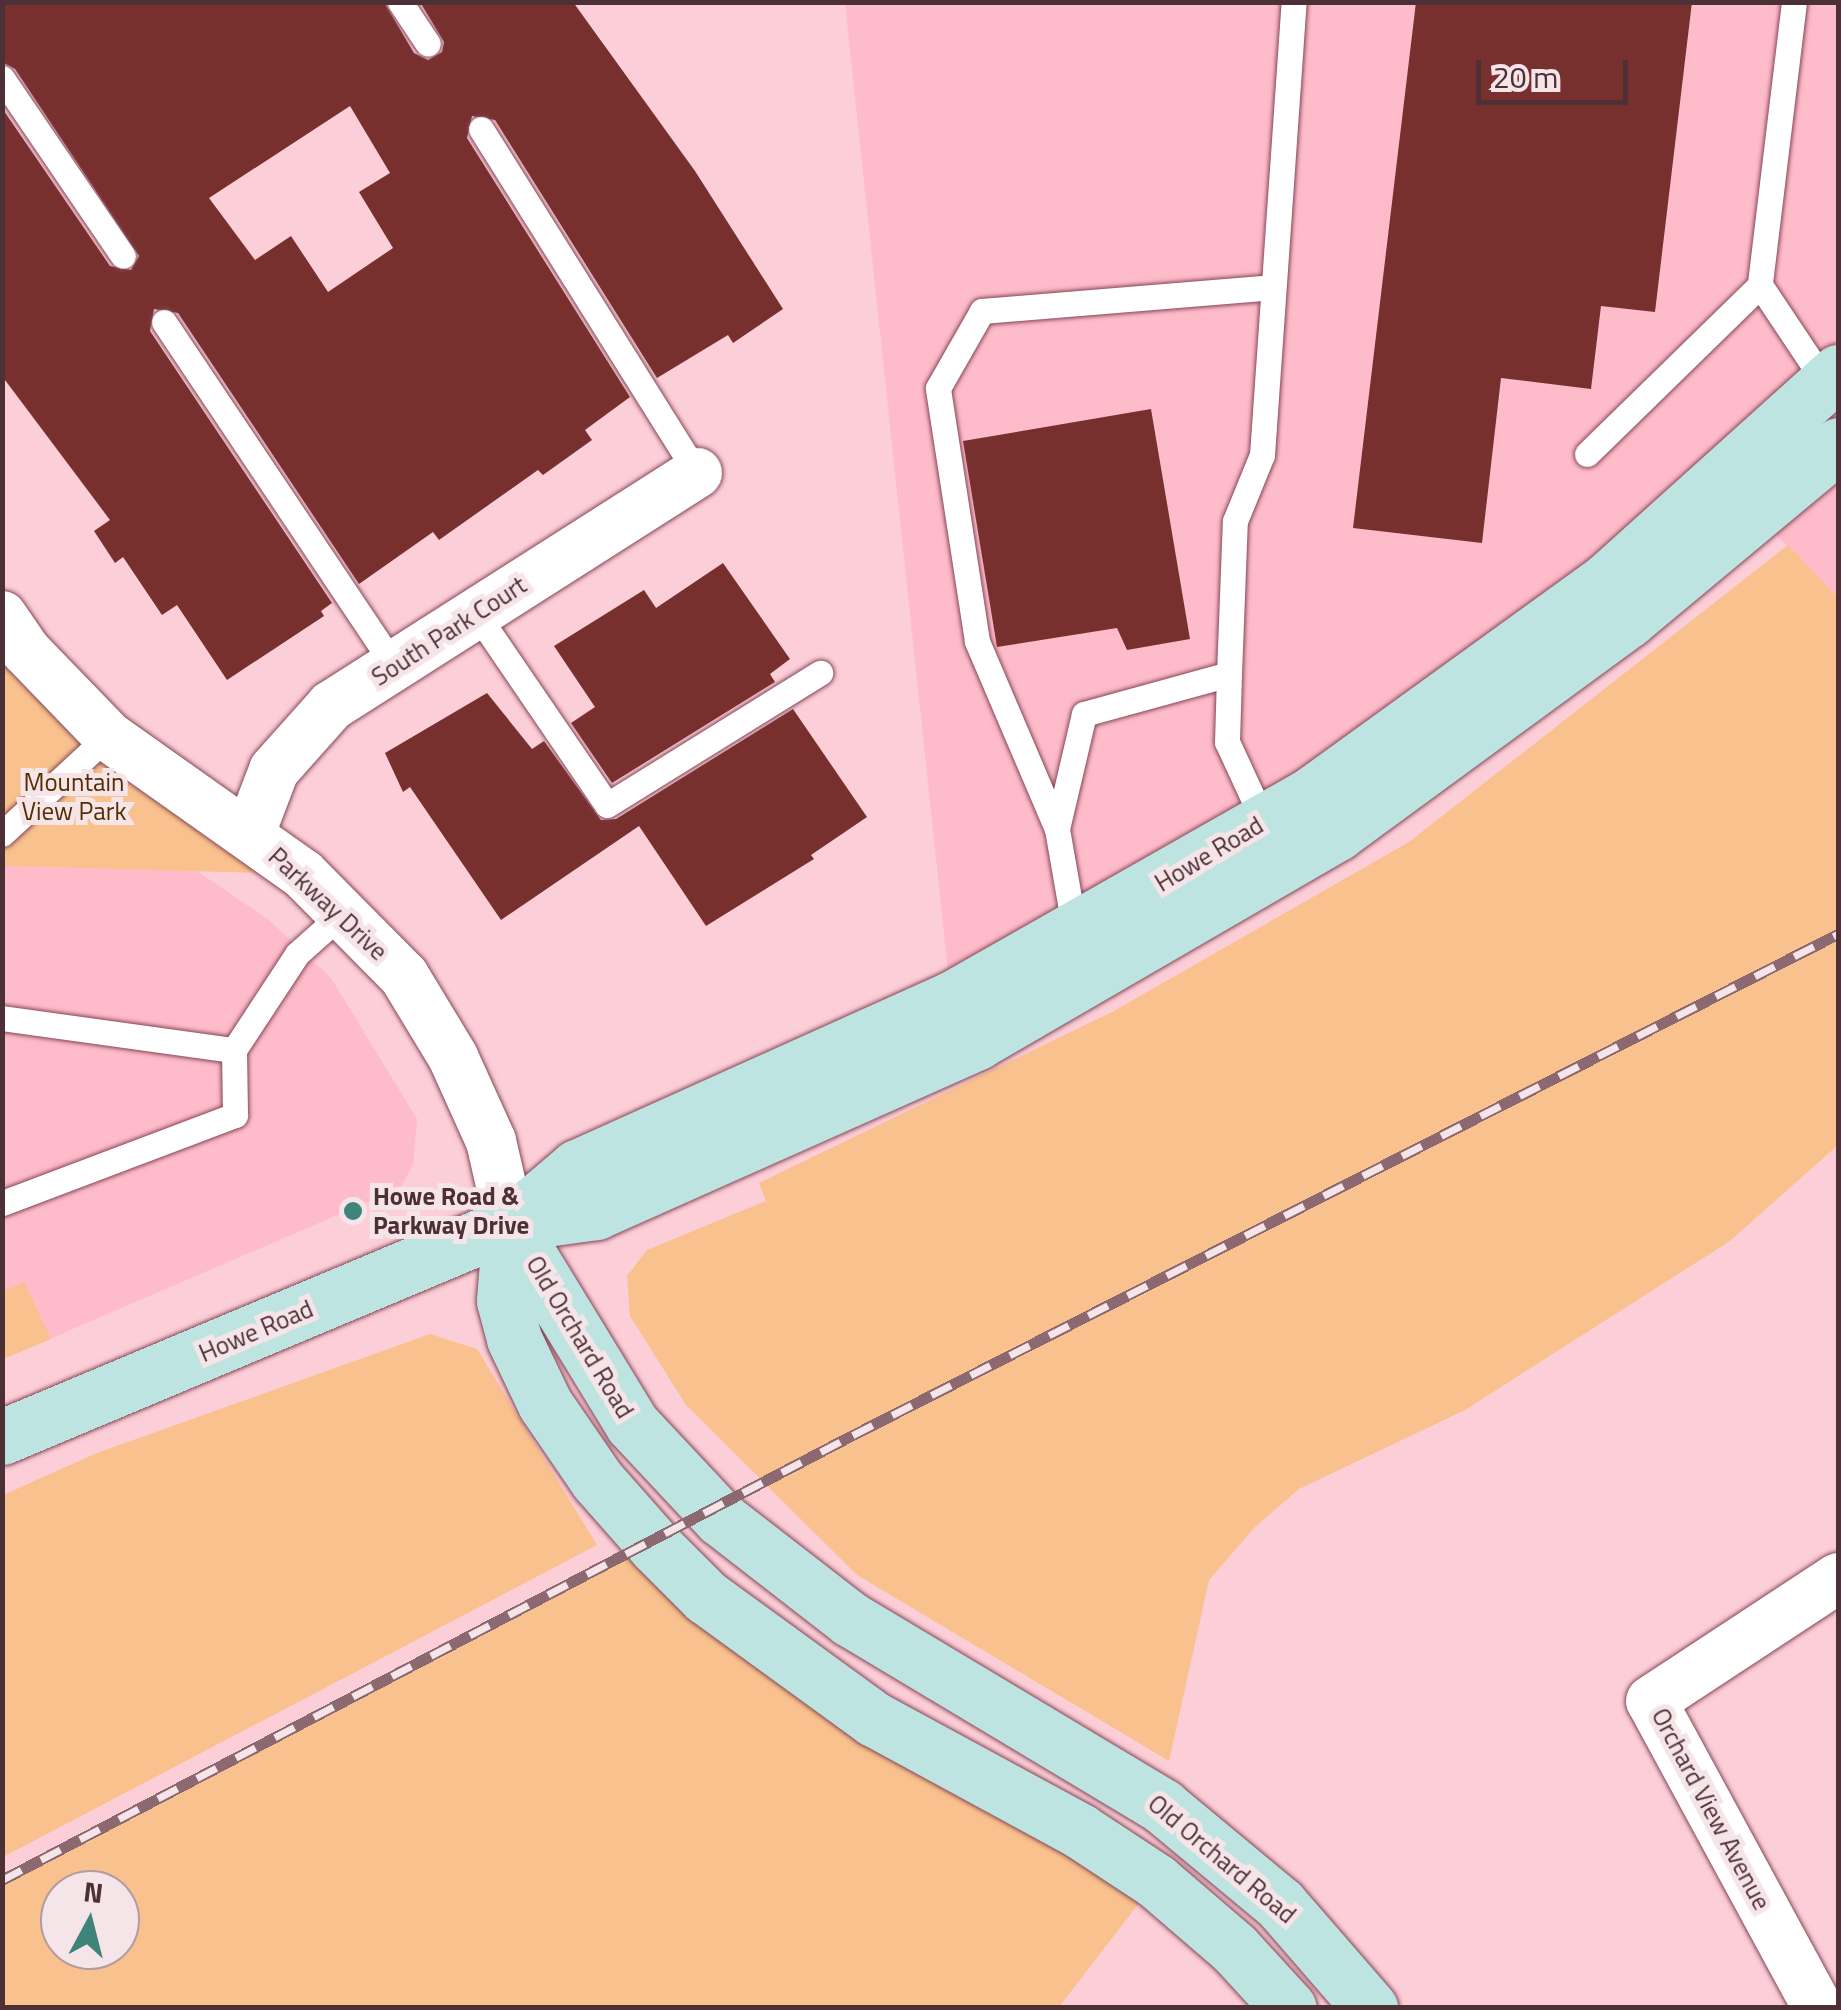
<!DOCTYPE html>
<style>
body{margin:0}
#map{position:relative;width:1841px;height:2010px;overflow:hidden;background:#fcced8;font-family:"Titillium Web",sans-serif}
div>[style]{position:absolute}
[style*='--x']{left:calc(var(--x)*1px);top:calc(var(--y)*1px);width:calc(var(--w)*1px);rotate:calc(var(--a)*1deg)}
.built>*{inset:0;background:#febbca}
.green>*{inset:0;background:#f8c18d}
.building>*{inset:0;background:#78302f}
.roads{filter:drop-shadow(0 0 2px #854656) drop-shadow(0 0 2px #854656)}
.lane>*{height:25px;margin:-12.5px;padding:0 12.5px;transform-origin:12.5px;border-radius:12.5px;background:#fff}
.street>*{height:50px;margin:-25px;padding:0 25px;transform-origin:25px;border-radius:25px;background:#fff}
.secondary>*{height:55px;margin:-27.5px;padding:0 27.5px;transform-origin:27.5px;border-radius:27.5px;background:#bde4e0}
.rail>*{height:11px;margin-top:-5.5px;transform-origin:0;background:repeating-linear-gradient(90deg,#f5e5e8 0 22px,#8c6871 0 44px);box-sizing:border-box;border-block:2px solid #8c6871}
.dots>*{width:28px;height:28px;translate:-50% -50%;box-sizing:border-box;border:5px solid #f5e5e8;border-radius:50%}
span{translate:-50% -50%;white-space:nowrap;text-align:center;line-height:1.15;-webkit-text-stroke:10px #f5e5e8;paint-order:stroke}
.street-label{font-size:25px;color:#4d2f36}
.park-label{font-size:25px;color:#542e00}
.poi-label{font-size:25px;color:#4d2f36;font-weight:700}
.left{translate:0 -50%;text-align:left}
.frame{position:absolute;inset:0;border:5px solid #4d2f36;pointer-events:none}
.north{position:absolute;left:40px;top:1870px;width:100px;height:100px;box-sizing:border-box;background:#f5e5e8;border:2px solid #b29ca1;border-radius:50%;rotate:7deg;font-size:28px;font-weight:700;line-height:40px;text-align:center;color:#4d2f36}
.north::after{content:'';display:block;margin:auto;width:35px;height:45px;background:#3e847b;clip-path:polygon(50% 0,100% 100%,50% 72%,0 100%)}
.scale{position:absolute;left:1476px;top:60px;width:152px;height:45px;box-sizing:border-box;border:5px solid #4d2f36;border-top:0;padding-left:12px;font-size:30px;line-height:35px;white-space:nowrap;color:#4d2f36;-webkit-text-stroke:8px #f5e5e8;paint-order:stroke}
</style>
<div id="map">
<div class="built">
<i style="clip-path:polygon(845px 3px,1838px 3px,1838px 372px,1607px 580px,951px 999px)"></i>
<i style="clip-path:polygon(1838px 445px,1838px 598px,1759px 517px)"></i>
<i style="clip-path:polygon(3px 866px,197px 871px,269px 920px,331px 978px,417px 1119px,413px 1165px,400px 1188px,3px 1359px)"></i>
</div>
<div class="green">
<i style="clip-path:polygon(1788px 545px,1838px 598px,1838px 1145px,1730px 1241px,1465px 1410px,1299px 1489px,1255px 1527px,1209px 1580px,1169px 1761px,857px 1575px,686px 1405px,630px 1316px,627px 1276px,647px 1250px,766px 1201px,759px 1183px,1112px 1012px,1409px 842px)"></i>
<i style="clip-path:polygon(2px 616px,303px 874px,3px 866px)"></i>
<i style="clip-path:polygon(24px 1282px,51px 1339px,3px 1359px,3px 1291px)"></i>
<i style="clip-path:polygon(430px 1334px,477px 1349px,597px 1545px,3px 1857px,3px 1495px,97px 1453px)"></i>
<i style="clip-path:polygon(evenodd,656px 1547px,1156px 1881px,1059px 2007px,3px 2008px,3px 1880px,558px 1589px,656px 1547px,60px 1890px,120px 1890px,120px 1950px,60px 1950px,60px 1890px)"></i>
</div>
<div class="building">
<i style="clip-path:polygon(evenodd,2px 2px,384px 2px,414px 53px,428px 60px,442px 52px,444px 42px,420px 2px,573px 2px,695px 171px,783px 309px,733px 343px,728px 335px,657px 378px,495px 120px,472px 116px,467px 138px,630px 397px,585px 430px,592px 440px,543px 475px,538px 470px,439px 540px,433px 532px,359px 584px,178px 313px,154px 309px,150px 331px,332px 603px,321px 611px,324px 616px,227px 680px,177px 605px,162px 615px,123px 557px,115px 563px,94px 531px,110px 520px,2px 376px,2px 108px,110px 266px,131px 270px,139px 256px,15px 69px,2px 62px,2px 2px,350px 106px,390px 173px,359px 192px,393px 248px,328px 292px,291px 236px,255px 260px,209px 198px,350px 106px)"></i>
<i style="clip-path:polygon(1416px 2px,1692px 2px,1655px 312px,1601px 306px,1591px 389px,1501px 378px,1482px 543px,1353px 528px)"></i>
<i style="clip-path:polygon(1151px 409px,1190px 639px,1127px 650px,1117px 628px,997px 647px,963px 441px)"></i>
<i style="clip-path:polygon(723px 563px,790px 659px,770px 674px,775px 682px,612px 783px,571px 723px,595px 707px,554px 646px,644px 590px,656px 608px)"></i>
<i style="clip-path:polygon(487px 693px,532px 749px,544px 741px,601px 820px,616px 819px,793px 709px,867px 817px,811px 855px,814px 859px,706px 926px,639px 826px,501px 920px,410px 787px,403px 792px,385px 753px)"></i>
</div>
<div class="roads">
<div class="lane">
<i style="--x:400;--y:2;--w:50;--a:56.3"></i>
<i style="--x:1794;--y:2;--w:285;--a:96.9"></i>
<i style="--x:1760;--y:285;--w:119;--a:56.3"></i>
<i style="--x:2;--y:78;--w:215;--a:55.8"></i>
<i style="--x:481;--y:129;--w:406;--a:57.9"></i>
<i style="--x:164;--y:322;--w:414;--a:56.2"></i>
<i style="--x:1587;--y:454;--w:242;--a:-44.3"></i>
<i style="--x:476;--y:613;--w:232;--a:55.7"></i>
<i style="--x:607;--y:805;--w:251;--a:-31.8"></i>
<i style="--x:1264;--y:822;--w:88;--a:-114.8"></i>
<i style="--x:1227;--y:742;--w:68;--a:-88.3"></i>
<i style="--x:1229;--y:674;--w:153;--a:-87.8"></i>
<i style="--x:1235;--y:521;--w:71;--a:-67.8"></i>
<i style="--x:1262;--y:455;--w:454;--a:-86"></i>
<i style="--x:1057;--y:829;--w:204;--a:-113.1"></i>
<i style="--x:977;--y:641;--w:256;--a:-98.8"></i>
<i style="--x:938;--y:388;--w:89;--a:-60.3"></i>
<i style="--x:982;--y:311;--w:290;--a:-4.7"></i>
<i style="--x:2;--y:834;--w:144;--a:-42.8"></i>
<i style="--x:1075;--y:932;--w:105;--a:-99.9"></i>
<i style="--x:1057;--y:829;--w:118;--a:-76.8"></i>
<i style="--x:1084;--y:714;--w:150;--a:-15.4"></i>
<i style="--x:2;--y:1018;--w:234;--a:7.9"></i>
<i style="--x:234;--y:1050;--w:65;--a:89.1"></i>
<i style="--x:235;--y:1115;--w:249;--a:159.3"></i>
<i style="--x:234;--y:1050;--w:115;--a:-56.7"></i>
<i style="--x:297;--y:954;--w:63;--a:-41.8"></i>
</div>
<div class="street">
<i style="--x:2;--y:616;--w:42;--a:55.6"></i>
<i style="--x:26;--y:651;--w:118;--a:46"></i>
<i style="--x:108;--y:736;--w:239;--a:35.3"></i>
<i style="--x:303;--y:874;--w:144;--a:45.3"></i>
<i style="--x:404;--y:976;--w:95;--a:58.8"></i>
<i style="--x:453;--y:1057;--w:92;--a:65.7"></i>
<i style="--x:491;--y:1141;--w:85;--a:77.1"></i>
<i style="--x:250;--y:833;--w:67;--a:-69.1"></i>
<i style="--x:274;--y:770;--w:86;--a:-48.3"></i>
<i style="--x:331;--y:706;--w:434;--a:-32.5"></i>
<i style="--x:1818;--y:2008;--w:349;--a:-118.5"></i>
<i style="--x:1651;--y:1701;--w:224;--a:-33.3"></i>
</div>
<div class="secondary">
<i style="--x:510;--y:1224;--w:88;--a:-40.4"></i>
<i style="--x:577;--y:1167;--w:410;--a:-24.2"></i>
<i style="--x:951;--y:999;--w:417;--a:-29.6"></i>
<i style="--x:1313;--y:793;--w:363;--a:-35.9"></i>
<i style="--x:1607;--y:580;--w:311;--a:-42"></i>
<i style="--x:510;--y:1224;--w:234;--a:58.6"></i>
<i style="--x:632;--y:1424;--w:130;--a:46.9"></i>
<i style="--x:721;--y:1519;--w:163;--a:37.8"></i>
<i style="--x:850;--y:1619;--w:364;--a:30.9"></i>
<i style="--x:1162;--y:1806;--w:153;--a:39.7"></i>
<i style="--x:1280;--y:1904;--w:138;--a:49.1"></i>
<i style="--x:510;--y:1224;--w:77;--a:94.5"></i>
<i style="--x:504;--y:1301;--w:39;--a:75"></i>
<i style="--x:514;--y:1339;--w:72;--a:64.5"></i>
<i style="--x:545;--y:1404;--w:92;--a:55.6"></i>
<i style="--x:597;--y:1480;--w:89;--a:48.6"></i>
<i style="--x:656;--y:1547;--w:71;--a:45"></i>
<i style="--x:706;--y:1597;--w:208;--a:36"></i>
<i style="--x:874;--y:1719;--w:234;--a:28.5"></i>
<i style="--x:1080;--y:1831;--w:91;--a:33.3"></i>
<i style="--x:1156;--y:1881;--w:103;--a:40.7"></i>
<i style="--x:1234;--y:1948;--w:81;--a:47.5"></i>
<i style="--x:2;--y:1437;--w:551;--a:-22.75"></i>
<i style="--x:510;--y:1224;--w:87;--a:-7.9"></i>
<i style="--x:596;--y:1212;--w:417;--a:-24"></i>
<i style="--x:977;--y:1042;--w:416;--a:-30.1"></i>
<i style="--x:1337;--y:833;--w:361;--a:-36.2"></i>
<i style="--x:1628;--y:620;--w:273;--a:-39.8"></i>
</div>
</div>
<div class="rail">
<i style="--x:2;--y:1880;--w:960;--a:-27.61"></i>
<i style="--x:853;--y:1435;--w:1105;--a:-26.96"></i>
</div>
<div class="dots">
<i style="left:353px;top:1211px;background:#3e847b"></i>
</div>
<div class="street-label">
<span style="left:449px;top:631px;rotate:-33deg">South Park Court</span>
<span style="left:1209px;top:854px;rotate:-31deg">Howe Road</span>
<span style="left:328px;top:904px;rotate:43deg">Parkway Drive</span>
<span style="left:256px;top:1331px;rotate:-23deg">Howe Road</span>
<span style="left:580px;top:1337px;rotate:59deg">Old Orchard Road</span>
<span style="left:1711px;top:1809px;rotate:62deg">Orchard View Avenue</span>
<span style="left:1222px;top:1859px;rotate:40deg">Old Orchard Road</span>
</div>
<div class="park-label">
<span style="left:74px;top:797px">Mountain<br>View Park</span>
</div>
<div class="poi-label">
<span class="left" style="left:373px;top:1211px">Howe Road &amp;<br>Parkway Drive</span>
</div>
<div class="frame"></div>
<div class="north">N</div>
<div class="scale">20 m</div>
</div>
